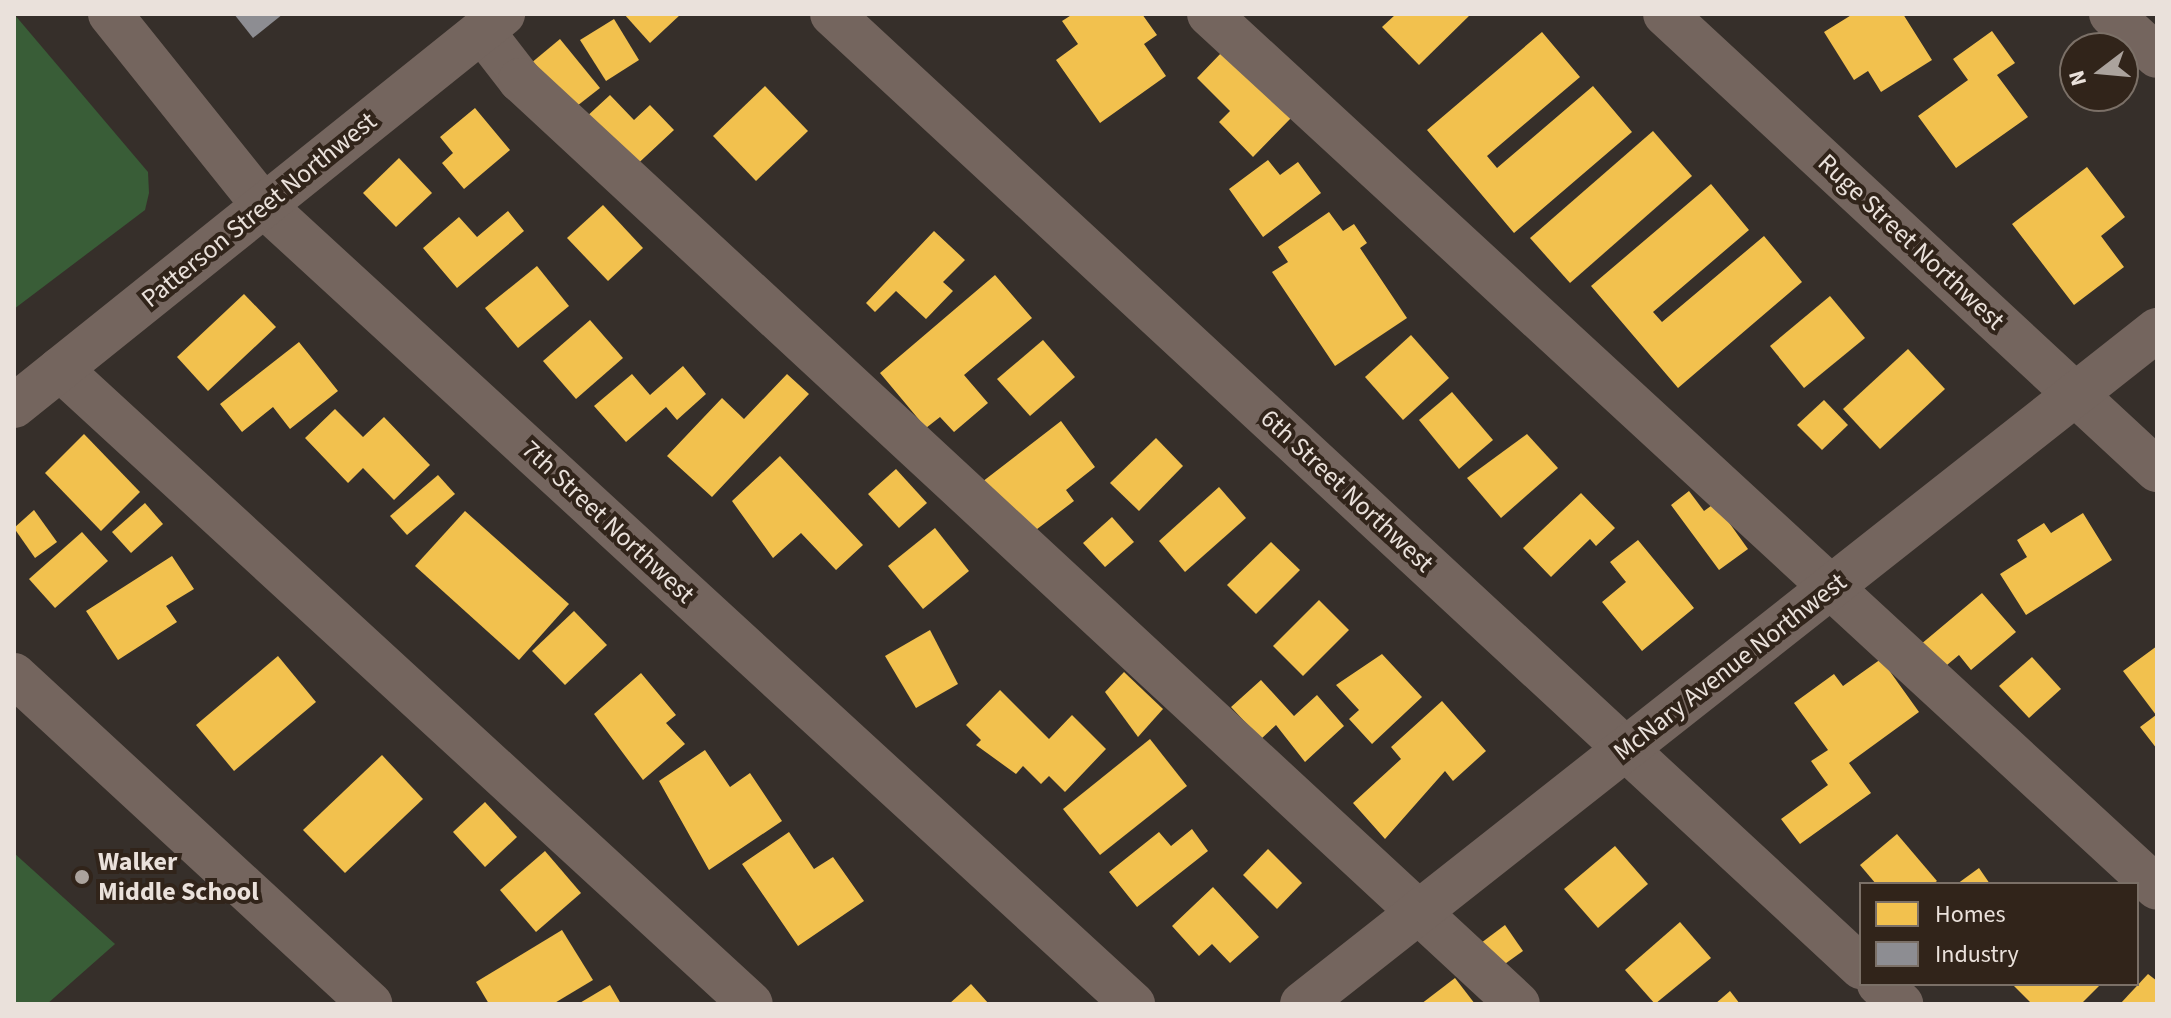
<!DOCTYPE html>
<style>
body{margin:0}
#map{position:relative;width:2171px;height:1018px;overflow:hidden;background:#362f2a;font-family:"Source Sans 3",sans-serif}
div>[style]{position:absolute}
[style*='--x']{left:calc(var(--x)*1px);top:calc(var(--y)*1px);width:calc(var(--w)*1px);rotate:calc(var(--a)*1deg)}
.green>*{inset:0;background:#395d37}
.homes>*{inset:0;background:#f2c14e}
.industry>*{inset:0;background:#8d8d92}
.minor>*{height:44px;margin:-22px;padding:0 22px;transform-origin:22px;border-radius:22px;background:#74655e}
.dots>*{width:22px;height:22px;translate:-50% -50%;box-sizing:border-box;border:4px solid #31241a;border-radius:50%}
span{translate:-50% -50%;white-space:nowrap;text-align:center;line-height:1.15;-webkit-text-stroke:8px #31241a;paint-order:stroke}
.street-label{font-size:26px;color:#eae1db}
.poi-label{font-size:26px;color:#eae1db;font-weight:700}
.left{translate:0 -50%;text-align:left}
.frame{position:absolute;inset:0;border:16px solid #eae1db;pointer-events:none}
.legend{position:absolute;left:1859px;top:882px;width:280px;height:104px;box-sizing:border-box;background:#31241a;border:2px solid #7b7067;margin:0;padding:10px 14px;list-style:none;font-size:24px;color:#eae1db}
.legend li{display:flex;align-items:center;gap:16px;height:40px}
.legend b{width:40px;border:2px solid #7b7067}
.north{position:absolute;left:2059px;top:32px;width:80px;height:80px;box-sizing:border-box;background:#31241a;border:2px solid #7b7067;border-radius:50%;rotate:254deg;font-size:22px;font-weight:700;line-height:32px;text-align:center;color:#eae1db}
.north::after{content:'';display:block;margin:auto;width:28px;height:36px;background:#aba39d;clip-path:polygon(50% 0,100% 100%,50% 72%,0 100%)}
</style>
<div id="map">
<div class="green">
<i style="clip-path:polygon(14px 14px,148px 172px,149px 193px,145px 210px,14px 309px)"></i>
<i style="clip-path:polygon(14px 853px,115px 944px,47px 1004px,14px 1004px)"></i>
</div>
<div class="homes">
<i style="clip-path:polygon(624px 14px,681px 14px,650px 43px)"></i>
<i style="clip-path:polygon(1073px 14px,1142px 14px,1157px 35px,1144px 44px,1166px 76px,1100px 123px,1056px 60px,1078px 44px,1062px 21px)"></i>
<i style="clip-path:polygon(1396px 14px,1471px 14px,1419px 65px,1382px 27px)"></i>
<i style="clip-path:polygon(1853px 14px,1903px 14px,1932px 60px,1881px 92px,1868px 71px,1854px 80px,1824px 32px)"></i>
<i style="clip-path:polygon(614px 19px,639px 60px,606px 81px,580px 40px)"></i>
<i style="clip-path:polygon(1992px 31px,2015px 63px,1997px 75px,2028px 117px,1956px 168px,1918px 116px,1968px 80px,1953px 59px)"></i>
<i style="clip-path:polygon(1542px 32px,1580px 77px,1487px 156px,1497px 168px,1593px 86px,1632px 132px,1514px 233px,1427px 130px)"></i>
<i style="clip-path:polygon(560px 39px,600px 88px,568px 113px,530px 64px)"></i>
<i style="clip-path:polygon(1223px 51px,1291px 118px,1253px 157px,1219px 122px,1230px 111px,1197px 78px)"></i>
<i style="clip-path:polygon(765px 86px,808px 131px,756px 181px,713px 136px)"></i>
<i style="clip-path:polygon(610px 95px,634px 120px,650px 105px,674px 130px,631px 170px,584px 119px)"></i>
<i style="clip-path:polygon(475px 108px,510px 150px,464px 189px,442px 163px,453px 153px,440px 137px)"></i>
<i style="clip-path:polygon(1653px 131px,1692px 176px,1570px 283px,1530px 238px)"></i>
<i style="clip-path:polygon(399px 158px,432px 193px,396px 227px,363px 193px)"></i>
<i style="clip-path:polygon(1268px 160px,1280px 175px,1298px 162px,1321px 193px,1263px 237px,1229px 189px)"></i>
<i style="clip-path:polygon(2087px 167px,2125px 217px,2101px 236px,2124px 267px,2074px 305px,2012px 224px)"></i>
<i style="clip-path:polygon(1711px 184px,1749px 230px,1653px 312px,1662px 322px,1764px 236px,1802px 282px,1678px 388px,1591px 286px)"></i>
<i style="clip-path:polygon(603px 205px,643px 248px,608px 281px,567px 238px)"></i>
<i style="clip-path:polygon(508px 211px,524px 231px,457px 288px,423px 248px,459px 217px,477px 237px)"></i>
<i style="clip-path:polygon(1329px 212px,1343px 231px,1354px 224px,1367px 243px,1360px 248px,1407px 318px,1335px 366px,1272px 272px,1288px 262px,1278px 247px)"></i>
<i style="clip-path:polygon(934px 231px,965px 260px,943px 282px,953px 291px,926px 319px,896px 291px,875px 312px,866px 303px)"></i>
<i style="clip-path:polygon(537px 266px,569px 306px,518px 348px,485px 308px)"></i>
<i style="clip-path:polygon(995px 275px,1032px 318px,964px 375px,988px 403px,954px 432px,940px 417px,926px 428px,880px 373px)"></i>
<i style="clip-path:polygon(244px 294px,276px 327px,208px 391px,177px 357px)"></i>
<i style="clip-path:polygon(1830px 296px,1865px 338px,1804px 388px,1770px 346px)"></i>
<i style="clip-path:polygon(590px 320px,623px 358px,576px 399px,543px 361px)"></i>
<i style="clip-path:polygon(1411px 335px,1449px 378px,1403px 420px,1365px 377px)"></i>
<i style="clip-path:polygon(1043px 340px,1075px 377px,1030px 416px,997px 379px)"></i>
<i style="clip-path:polygon(299px 342px,338px 391px,290px 429px,273px 407px,242px 432px,220px 404px)"></i>
<i style="clip-path:polygon(1908px 349px,1945px 389px,1880px 449px,1843px 409px)"></i>
<i style="clip-path:polygon(683px 366px,706px 394px,677px 420px,666px 407px,626px 442px,594px 406px,632px 374px,650px 395px)"></i>
<i style="clip-path:polygon(787px 374px,809px 394px,712px 497px,667px 456px,722px 398px,744px 419px)"></i>
<i style="clip-path:polygon(1452px 392px,1493px 440px,1459px 469px,1419px 420px)"></i>
<i style="clip-path:polygon(1824px 400px,1848px 425px,1822px 450px,1797px 425px)"></i>
<i style="clip-path:polygon(335px 409px,363px 437px,384px 417px,430px 465px,394px 500px,363px 468px,348px 483px,305px 438px)"></i>
<i style="clip-path:polygon(1061px 421px,1095px 467px,1066px 490px,1074px 501px,1024px 539px,982px 482px)"></i>
<i style="clip-path:polygon(84px 434px,140px 492px,101px 531px,45px 473px)"></i>
<i style="clip-path:polygon(1527px 434px,1558px 468px,1501px 518px,1467px 478px)"></i>
<i style="clip-path:polygon(1156px 438px,1183px 466px,1139px 511px,1110px 483px)"></i>
<i style="clip-path:polygon(780px 456px,863px 545px,836px 570px,801px 533px,773px 558px,732px 501px)"></i>
<i style="clip-path:polygon(896px 469px,927px 503px,899px 528px,868px 494px)"></i>
<i style="clip-path:polygon(438px 475px,455px 494px,407px 535px,390px 516px)"></i>
<i style="clip-path:polygon(1219px 487px,1246px 518px,1185px 572px,1159px 541px)"></i>
<i style="clip-path:polygon(1689px 491px,1704px 511px,1715px 503px,1748px 549px,1719px 570px,1671px 505px)"></i>
<i style="clip-path:polygon(1581px 493px,1615px 528px,1596px 546px,1590px 539px,1551px 577px,1523px 548px)"></i>
<i style="clip-path:polygon(145px 503px,163px 524px,131px 553px,112px 532px)"></i>
<i style="clip-path:polygon(34px 510px,57px 542px,35px 558px,14px 528px)"></i>
<i style="clip-path:polygon(465px 511px,569px 604px,519px 660px,415px 566px)"></i>
<i style="clip-path:polygon(2083px 513px,2112px 560px,2026px 615px,2000px 574px,2027px 557px,2017px 540px,2044px 523px,2051px 533px)"></i>
<i style="clip-path:polygon(1112px 517px,1134px 542px,1105px 567px,1083px 543px)"></i>
<i style="clip-path:polygon(935px 528px,969px 571px,923px 609px,888px 566px)"></i>
<i style="clip-path:polygon(82px 532px,108px 561px,55px 608px,29px 579px)"></i>
<i style="clip-path:polygon(1638px 540px,1694px 608px,1642px 651px,1602px 602px,1626px 582px,1610px 562px)"></i>
<i style="clip-path:polygon(1271px 542px,1300px 570px,1256px 614px,1227px 585px)"></i>
<i style="clip-path:polygon(172px 556px,194px 589px,166px 606px,177px 622px,118px 660px,86px 611px)"></i>
<i style="clip-path:polygon(1982px 593px,2016px 632px,1971px 670px,1959px 655px,1941px 670px,1920px 645px)"></i>
<i style="clip-path:polygon(1319px 600px,1349px 630px,1303px 676px,1273px 646px)"></i>
<i style="clip-path:polygon(574px 611px,607px 645px,565px 685px,532px 651px)"></i>
<i style="clip-path:polygon(930px 630px,958px 684px,916px 708px,885px 656px)"></i>
<i style="clip-path:polygon(2157px 646px,2157px 749px,2140px 727px,2156px 715px,2123px 671px)"></i>
<i style="clip-path:polygon(1382px 654px,1422px 697px,1372px 744px,1349px 719px,1359px 710px,1336px 685px)"></i>
<i style="clip-path:polygon(278px 656px,316px 702px,234px 771px,196px 725px)"></i>
<i style="clip-path:polygon(2032px 657px,2061px 689px,2029px 718px,1999px 686px)"></i>
<i style="clip-path:polygon(1881px 659px,1919px 712px,1849px 763px,1871px 793px,1800px 844px,1781px 819px,1828px 785px,1811px 761px,1828px 750px,1794px 703px,1834px 674px,1843px 686px)"></i>
<i style="clip-path:polygon(1124px 672px,1163px 709px,1138px 737px,1105px 692px)"></i>
<i style="clip-path:polygon(641px 673px,676px 715px,666px 723px,685px 744px,643px 780px,594px 714px)"></i>
<i style="clip-path:polygon(1261px 680px,1294px 716px,1317px 695px,1344px 726px,1305px 762px,1276px 725px,1261px 739px,1231px 707px)"></i>
<i style="clip-path:polygon(1000px 690px,1049px 739px,1072px 715px,1106px 749px,1065px 792px,1049px 776px,1041px 784px,1023px 766px,1016px 774px,976px 745px,981px 740px,966px 725px)"></i>
<i style="clip-path:polygon(1442px 701px,1486px 751px,1453px 781px,1445px 771px,1385px 839px,1353px 803px,1401px 759px,1391px 747px)"></i>
<i style="clip-path:polygon(1150px 739px,1187px 786px,1100px 855px,1063px 809px)"></i>
<i style="clip-path:polygon(705px 750px,730px 787px,750px 773px,782px 821px,709px 870px,659px 781px)"></i>
<i style="clip-path:polygon(382px 755px,423px 799px,345px 873px,303px 830px)"></i>
<i style="clip-path:polygon(485px 802px,517px 837px,485px 867px,453px 832px)"></i>
<i style="clip-path:polygon(1192px 829px,1208px 851px,1137px 907px,1109px 872px,1159px 832px,1171px 846px)"></i>
<i style="clip-path:polygon(789px 832px,814px 869px,833px 857px,864px 901px,798px 946px,742px 864px)"></i>
<i style="clip-path:polygon(1897px 834px,1937px 881px,1933px 884px,1876px 884px,1860px 865px)"></i>
<i style="clip-path:polygon(1615px 846px,1648px 884px,1598px 928px,1564px 889px)"></i>
<i style="clip-path:polygon(1268px 849px,1302px 883px,1277px 909px,1243px 875px)"></i>
<i style="clip-path:polygon(545px 851px,581px 893px,536px 932px,500px 890px)"></i>
<i style="clip-path:polygon(1979px 868px,1990px 884px,1957px 884px)"></i>
<i style="clip-path:polygon(1213px 887px,1259px 937px,1230px 963px,1212px 944px,1199px 956px,1172px 926px)"></i>
<i style="clip-path:polygon(1680px 922px,1711px 958px,1655px 1004px,1625px 970px)"></i>
<i style="clip-path:polygon(1505px 925px,1523px 951px,1495px 971px,1477px 946px)"></i>
<i style="clip-path:polygon(562px 930px,593px 980px,553px 1004px,489px 1004px,476px 982px)"></i>
<i style="clip-path:polygon(2148px 974px,2157px 981px,2157px 1004px,2120px 1004px)"></i>
<i style="clip-path:polygon(1455px 978px,1475px 1004px,1421px 1004px)"></i>
<i style="clip-path:polygon(971px 984px,989px 1004px,949px 1004px)"></i>
<i style="clip-path:polygon(2012px 984px,2101px 984px,2081px 1004px,2032px 1004px)"></i>
<i style="clip-path:polygon(610px 985px,621px 1004px,578px 1004px)"></i>
<i style="clip-path:polygon(1730px 991px,1740px 1004px,1715px 1004px)"></i>
</div>
<div class="industry">
<i style="clip-path:polygon(234px 14px,283px 14px,253px 38px)"></i>
</div>
<div class="minor">
<i style="--x:110;--y:14;--w:246;--a:51.3"></i>
<i style="--x:264;--y:206;--w:1180;--a:42.56"></i>
<i style="--x:832;--y:14;--w:1403;--a:42.8"></i>
<i style="--x:1209;--y:14;--w:1289;--a:42.67"></i>
<i style="--x:1665;--y:14;--w:671;--a:42.83"></i>
<i style="--x:2111;--y:14;--w:62;--a:42.4"></i>
<i style="--x:482;--y:31;--w:62;--a:52.2"></i>
<i style="--x:520;--y:80;--w:1360;--a:42.8"></i>
<i style="--x:60;--y:369;--w:938;--a:42.58"></i>
<i style="--x:14;--y:406;--w:627;--a:-38.72"></i>
<i style="--x:14;--y:675;--w:485;--a:42.7"></i>
<i style="--x:1879;--y:984;--w:30;--a:42"></i>
<i style="--x:1302;--y:1004;--w:1089;--a:-38.25"></i>
</div>
<div class="dots">
<i style="left:82px;top:877px;background:#aba39d"></i>
</div>
<div class="street-label">
<span style="left:259px;top:210px;rotate:-39deg">Patterson Street Northwest</span>
<span style="left:1911px;top:242px;rotate:43deg">Ruge Street Northwest</span>
<span style="left:1347px;top:491px;rotate:43deg">6th Street Northwest</span>
<span style="left:608px;top:522px;rotate:43deg">7th Street Northwest</span>
<span style="left:1730px;top:667px;rotate:-38deg">McNary Avenue Northwest</span>
</div>
<div class="poi-label">
<span class="left" style="left:98px;top:877px">Walker<br>Middle School</span>
</div>
<div class="frame"></div>
<ul class="legend">
<li><b style="height:22px;background:#f2c14e"></b>Homes</li>
<li><b style="height:22px;background:#8d8d92"></b>Industry</li>
</ul>
<div class="north">N</div>
</div>
